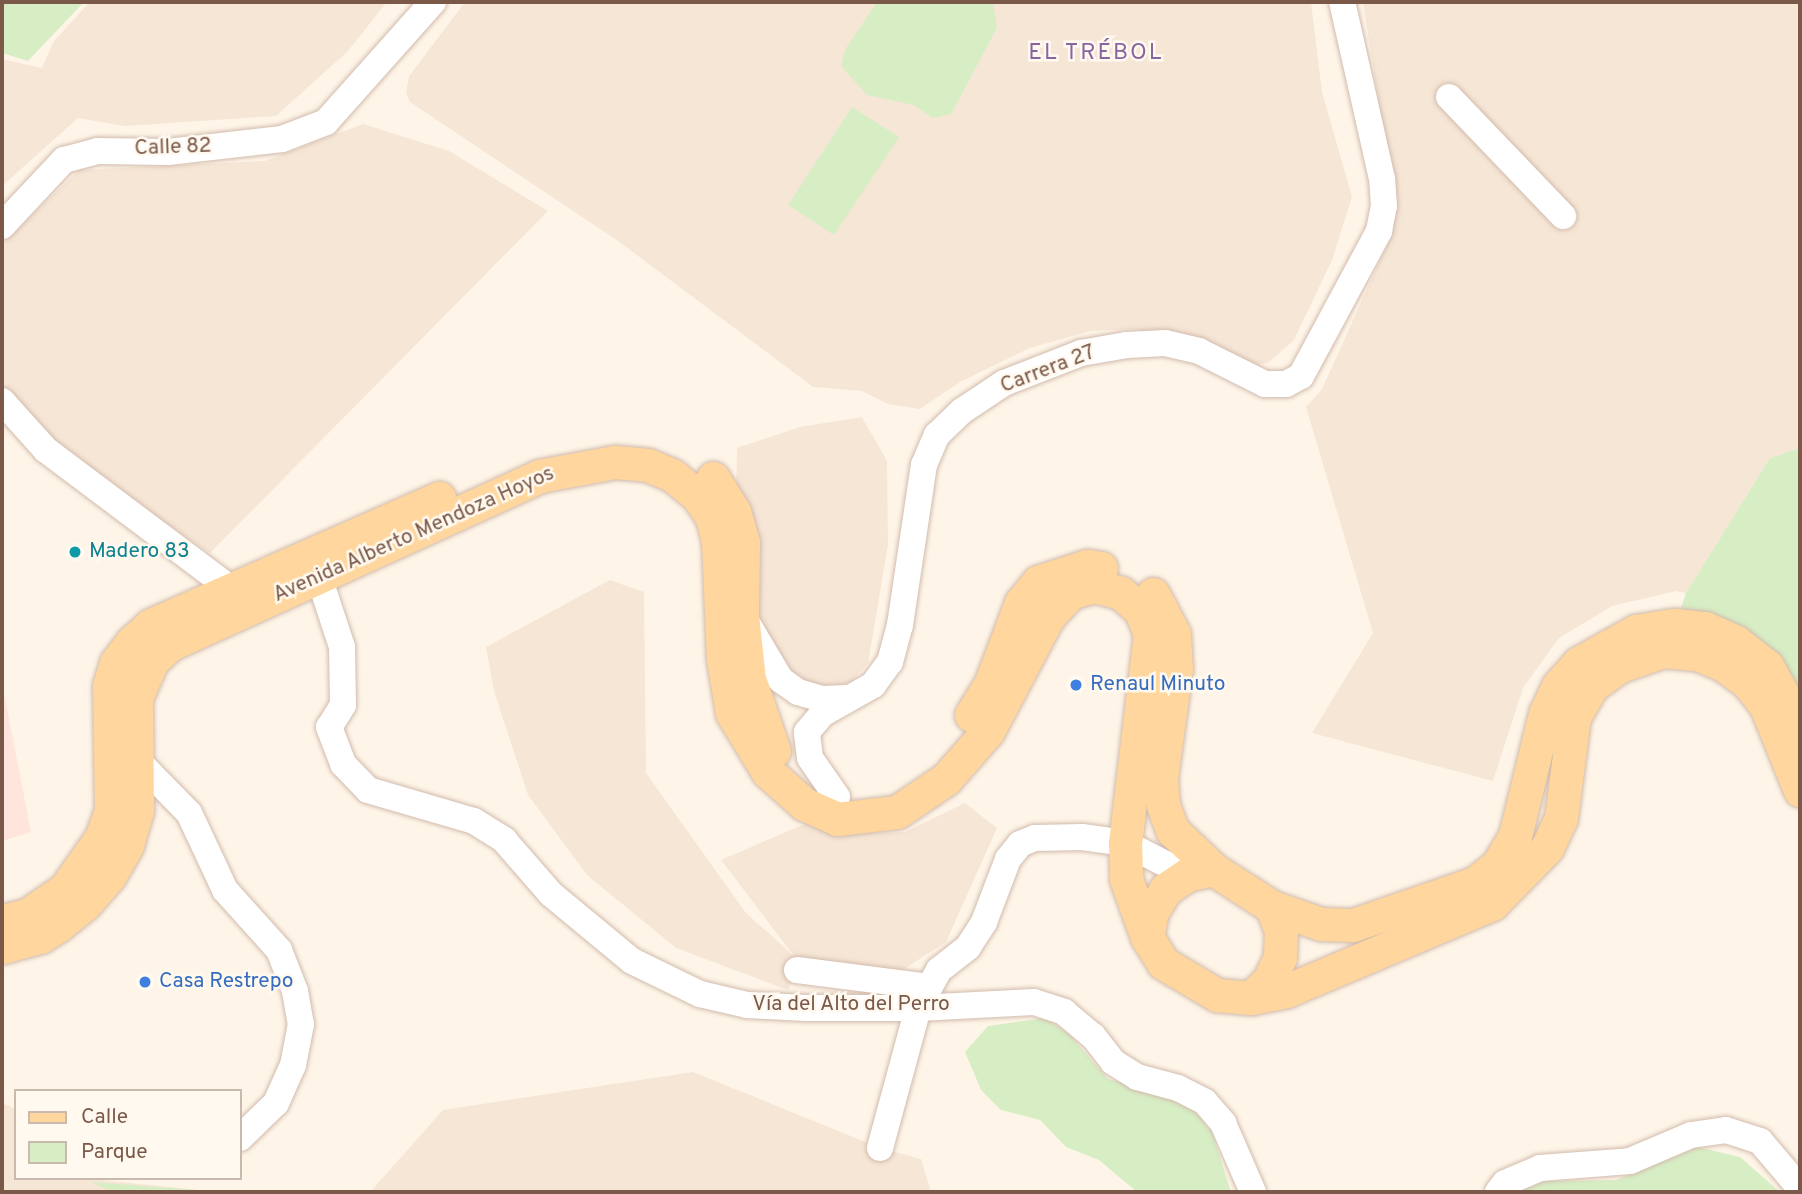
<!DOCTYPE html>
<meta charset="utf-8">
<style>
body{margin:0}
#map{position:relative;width:1802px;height:1194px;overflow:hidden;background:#fef5e8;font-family:Overpass,sans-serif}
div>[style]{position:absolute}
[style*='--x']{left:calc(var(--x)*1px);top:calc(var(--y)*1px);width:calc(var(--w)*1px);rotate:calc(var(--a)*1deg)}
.residential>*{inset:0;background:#f6e6d6}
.commercial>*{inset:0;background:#ffe5db}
.green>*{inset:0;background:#d7eec5}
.roads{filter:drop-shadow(0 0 2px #d2bbac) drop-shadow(0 0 2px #d2bbac)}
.minor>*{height:26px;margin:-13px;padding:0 13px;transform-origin:13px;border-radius:13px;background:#fff}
.major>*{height:33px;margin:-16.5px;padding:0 16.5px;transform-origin:16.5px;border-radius:16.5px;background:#ffd79e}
.dots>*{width:19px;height:19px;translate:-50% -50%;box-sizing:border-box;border:4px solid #fff9f0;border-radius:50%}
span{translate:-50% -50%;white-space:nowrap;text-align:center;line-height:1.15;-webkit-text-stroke:5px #fff9f0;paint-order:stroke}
.street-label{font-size:21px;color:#7b5949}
.culture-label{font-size:21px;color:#0d838f}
.left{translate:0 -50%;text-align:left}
.shop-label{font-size:21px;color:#366cbe}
.neighbourhood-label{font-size:23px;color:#89659e;letter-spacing:2px}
.frame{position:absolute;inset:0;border:4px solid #7b5949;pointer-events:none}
.legend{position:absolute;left:14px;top:1089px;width:228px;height:91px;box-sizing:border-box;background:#fff9f0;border:2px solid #cab9ad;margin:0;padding:9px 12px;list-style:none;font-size:21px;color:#7b5949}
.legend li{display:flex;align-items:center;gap:14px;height:35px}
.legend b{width:35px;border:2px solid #cab9ad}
</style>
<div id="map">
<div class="residential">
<i style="clip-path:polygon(90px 2px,387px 2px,347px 52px,276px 116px,125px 126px,78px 118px,2px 186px,2px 59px,42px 68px,54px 41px)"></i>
<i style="clip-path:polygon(465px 2px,1311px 2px,1322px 92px,1352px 197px,1332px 260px,1294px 340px,1268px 363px,1254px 365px,1177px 337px,1134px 329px,1090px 331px,1030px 348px,960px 382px,920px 409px,888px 404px,862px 391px,813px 387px,618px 241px,410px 102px,406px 93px,409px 76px)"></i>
<i style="clip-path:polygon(1363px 2px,1800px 2px,1800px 448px,1770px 458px,1686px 593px,1676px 591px,1612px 606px,1559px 638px,1523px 688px,1493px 781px,1312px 733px,1373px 633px,1306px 407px,1322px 389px,1392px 234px,1393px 192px)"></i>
<i style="clip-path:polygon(363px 124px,449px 151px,548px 211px,210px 553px,39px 439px,2px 391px,2px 244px,79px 170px,265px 161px)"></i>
<i style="clip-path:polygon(862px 417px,887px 461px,888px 545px,868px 663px,851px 682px,828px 687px,800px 683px,772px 652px,758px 625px,736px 507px,737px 448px,800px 427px)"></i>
<i style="clip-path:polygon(610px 580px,644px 592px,646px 773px,746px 913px,794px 956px,721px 860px,807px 823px,841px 834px,905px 832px,965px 803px,997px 828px,946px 942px,890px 978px,797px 970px,788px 990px,676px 948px,587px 875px,528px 795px,494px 691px,486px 647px)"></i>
<i style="clip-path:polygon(693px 1072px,880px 1148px,921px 1159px,931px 1192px,370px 1192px,443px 1110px)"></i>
<i style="clip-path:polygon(2px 1103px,16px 1109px,16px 1178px,81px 1178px,209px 1191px,2px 1192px)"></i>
</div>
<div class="commercial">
<i style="clip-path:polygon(2px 683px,31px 832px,2px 841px)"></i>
</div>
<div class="green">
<i style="clip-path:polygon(2px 2px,84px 2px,28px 61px,2px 53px)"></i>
<i style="clip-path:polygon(877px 2px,993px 2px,997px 28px,951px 114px,933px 118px,914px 105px,867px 95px,841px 66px,846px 48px)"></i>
<i style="clip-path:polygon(852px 107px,899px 137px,834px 235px,788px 205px)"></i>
<i style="clip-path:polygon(1800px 448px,1800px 726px,1675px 625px,1686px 593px,1770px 458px)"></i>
<i style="clip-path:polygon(1045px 1018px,1069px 1034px,1108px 1079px,1171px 1095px,1193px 1109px,1212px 1132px,1231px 1192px,1137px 1192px,1099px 1160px,1066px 1147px,1040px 1120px,1001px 1110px,981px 1090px,965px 1052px,988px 1026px)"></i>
<i style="clip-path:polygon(1698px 1147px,1740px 1157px,1780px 1192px,1517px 1192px,1545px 1181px,1616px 1180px)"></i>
<i style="clip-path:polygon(91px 1182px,209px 1191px,112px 1192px)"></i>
</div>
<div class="roads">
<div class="minor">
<i style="--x:1449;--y:97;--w:165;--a:46.2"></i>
<i style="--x:2;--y:226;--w:91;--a:-46.8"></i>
<i style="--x:64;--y:160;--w:34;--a:-15"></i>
<i style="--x:97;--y:151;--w:71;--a:0.8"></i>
<i style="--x:168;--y:152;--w:115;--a:-6.5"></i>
<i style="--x:282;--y:139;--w:47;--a:-21.1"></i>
<i style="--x:326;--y:122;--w:161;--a:-48.3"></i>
<i style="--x:2;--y:401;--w:66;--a:48.1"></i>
<i style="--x:46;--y:450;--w:231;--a:36.9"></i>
<i style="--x:319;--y:577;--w:74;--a:71.8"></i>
<i style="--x:342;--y:647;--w:58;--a:89"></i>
<i style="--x:343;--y:705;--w:26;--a:122"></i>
<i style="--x:329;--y:727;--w:40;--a:69"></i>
<i style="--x:343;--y:764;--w:36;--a:46"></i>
<i style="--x:368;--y:790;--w:110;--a:16.3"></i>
<i style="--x:474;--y:821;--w:36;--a:32"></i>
<i style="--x:504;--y:840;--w:72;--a:49"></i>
<i style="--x:551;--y:894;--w:105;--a:39.6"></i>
<i style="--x:632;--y:961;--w:76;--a:25.9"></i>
<i style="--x:700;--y:994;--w:48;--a:13.2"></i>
<i style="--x:747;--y:1005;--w:59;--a:2.9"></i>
<i style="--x:806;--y:1008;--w:112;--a:0"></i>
<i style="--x:918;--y:1008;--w:116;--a:-3"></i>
<i style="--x:1034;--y:1002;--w:32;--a:18"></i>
<i style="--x:1064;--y:1012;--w:38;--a:40"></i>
<i style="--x:1093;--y:1036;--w:33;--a:52"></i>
<i style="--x:1113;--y:1062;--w:28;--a:32"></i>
<i style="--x:1137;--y:1077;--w:42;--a:15"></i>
<i style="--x:1178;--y:1088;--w:30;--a:27"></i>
<i style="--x:1205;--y:1102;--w:28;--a:49"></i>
<i style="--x:1223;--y:1123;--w:75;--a:66.5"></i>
<i style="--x:744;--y:618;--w:72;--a:59.2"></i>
<i style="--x:781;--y:680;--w:21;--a:35"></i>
<i style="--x:798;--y:692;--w:25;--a:16"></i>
<i style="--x:822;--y:699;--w:26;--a:-2"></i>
<i style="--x:139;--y:762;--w:71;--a:45.6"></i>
<i style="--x:189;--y:813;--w:85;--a:64.9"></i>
<i style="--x:225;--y:890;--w:81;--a:48"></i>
<i style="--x:279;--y:950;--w:44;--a:68.7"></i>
<i style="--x:295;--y:991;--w:34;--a:80"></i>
<i style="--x:301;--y:1024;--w:42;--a:101"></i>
<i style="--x:293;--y:1065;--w:42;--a:114.1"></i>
<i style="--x:276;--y:1103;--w:50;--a:135.8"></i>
<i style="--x:837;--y:797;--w:47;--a:-124.7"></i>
<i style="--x:810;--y:758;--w:26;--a:-97"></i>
<i style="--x:807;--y:732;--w:23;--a:-50"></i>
<i style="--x:822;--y:714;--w:59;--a:-29.6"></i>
<i style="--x:873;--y:685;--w:29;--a:-54"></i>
<i style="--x:890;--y:662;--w:38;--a:-75"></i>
<i style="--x:900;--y:625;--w:162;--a:-81.5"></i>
<i style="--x:924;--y:465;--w:33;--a:-67"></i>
<i style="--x:937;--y:435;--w:35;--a:-44"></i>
<i style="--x:962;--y:411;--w:50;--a:-33.7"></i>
<i style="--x:1004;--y:383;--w:83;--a:-21.3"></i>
<i style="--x:1081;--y:353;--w:47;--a:-9.9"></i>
<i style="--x:1127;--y:345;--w:38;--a:-3"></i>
<i style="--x:1165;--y:343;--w:35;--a:13"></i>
<i style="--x:1199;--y:351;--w:74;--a:26.6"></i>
<i style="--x:1265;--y:384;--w:21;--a:0"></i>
<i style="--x:1286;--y:384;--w:17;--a:-28"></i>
<i style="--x:1301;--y:376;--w:165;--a:-61.7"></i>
<i style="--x:1379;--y:231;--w:25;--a:-79"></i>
<i style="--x:1384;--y:206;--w:27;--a:-94"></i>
<i style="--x:1382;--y:179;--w:181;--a:-102.7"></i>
<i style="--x:797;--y:970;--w:133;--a:7.3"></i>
<i style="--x:880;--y:1148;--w:145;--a:-74.8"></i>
<i style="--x:918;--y:1008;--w:43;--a:-61.1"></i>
<i style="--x:939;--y:970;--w:37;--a:-38"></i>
<i style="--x:968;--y:947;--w:30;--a:-57"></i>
<i style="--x:984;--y:922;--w:67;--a:-69.1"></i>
<i style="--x:1008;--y:859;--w:19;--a:-51"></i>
<i style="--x:1020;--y:844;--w:16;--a:-22"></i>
<i style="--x:1035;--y:838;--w:47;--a:-1.2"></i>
<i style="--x:1082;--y:837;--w:43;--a:7.9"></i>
<i style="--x:1125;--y:843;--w:70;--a:27.3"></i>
<i style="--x:1498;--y:1192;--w:11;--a:-52"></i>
<i style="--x:1505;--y:1183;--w:38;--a:-23"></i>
<i style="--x:1540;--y:1168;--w:90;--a:-4.4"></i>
<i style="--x:1630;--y:1161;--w:66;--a:-23.1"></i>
<i style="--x:1691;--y:1135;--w:35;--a:-8"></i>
<i style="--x:1726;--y:1130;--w:36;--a:18"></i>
<i style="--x:1760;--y:1141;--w:62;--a:49.6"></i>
</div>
<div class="major">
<i style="--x:713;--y:478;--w:39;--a:58"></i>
<i style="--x:734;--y:511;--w:32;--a:74"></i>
<i style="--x:743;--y:542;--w:73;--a:90.8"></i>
<i style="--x:742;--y:615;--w:64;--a:83.8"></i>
<i style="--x:749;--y:679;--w:76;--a:70.9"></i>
<i style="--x:1153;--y:594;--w:45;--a:62.3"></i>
<i style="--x:1174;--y:634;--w:34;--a:87"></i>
<i style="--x:1176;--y:668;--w:111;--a:97.8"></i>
<i style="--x:1161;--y:778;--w:27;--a:86"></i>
<i style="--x:1163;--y:805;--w:27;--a:70"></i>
<i style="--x:1172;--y:830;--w:57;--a:43.6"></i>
<i style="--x:1213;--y:869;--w:70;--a:32.8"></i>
<i style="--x:1272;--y:907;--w:52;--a:19.1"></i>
<i style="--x:1321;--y:924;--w:32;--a:2"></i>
<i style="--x:1353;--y:925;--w:129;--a:-19"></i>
<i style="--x:1475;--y:883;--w:28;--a:-38"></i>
<i style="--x:1497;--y:866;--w:35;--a:-59"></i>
<i style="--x:1515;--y:836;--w:126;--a:-76.2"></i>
<i style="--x:1545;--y:714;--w:31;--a:-65"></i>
<i style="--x:1558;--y:686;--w:31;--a:-48"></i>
<i style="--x:1579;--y:663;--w:65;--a:-29.3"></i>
<i style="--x:1636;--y:631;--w:39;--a:-9"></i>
<i style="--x:1675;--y:625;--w:30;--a:6"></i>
<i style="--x:1705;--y:628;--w:34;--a:24"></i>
<i style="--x:1736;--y:642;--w:39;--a:38"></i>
<i style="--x:1767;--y:666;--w:68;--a:61.2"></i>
<i style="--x:971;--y:715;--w:36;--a:-58"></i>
<i style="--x:990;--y:685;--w:88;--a:-69.3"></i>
<i style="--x:1021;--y:603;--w:27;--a:-51"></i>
<i style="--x:1038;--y:582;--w:52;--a:-18.1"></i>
<i style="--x:1087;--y:566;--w:14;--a:8"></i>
<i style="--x:2;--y:921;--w:26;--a:-13"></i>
<i style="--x:27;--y:915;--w:46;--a:-34.4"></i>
<i style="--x:65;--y:889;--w:62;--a:-54.8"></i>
<i style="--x:101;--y:838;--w:30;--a:-70"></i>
<i style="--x:111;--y:810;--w:124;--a:-90.9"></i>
<i style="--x:109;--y:686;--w:24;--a:-73"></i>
<i style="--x:116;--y:663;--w:26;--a:-53"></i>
<i style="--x:132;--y:642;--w:25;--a:-42"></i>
<i style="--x:151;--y:625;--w:315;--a:-23.8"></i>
<i style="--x:1147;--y:937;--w:25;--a:-79"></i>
<i style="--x:1152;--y:912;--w:27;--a:-59"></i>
<i style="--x:1166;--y:889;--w:25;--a:-34"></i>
<i style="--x:1187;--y:875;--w:27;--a:-13"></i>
<i style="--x:2;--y:947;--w:39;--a:-15"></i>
<i style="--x:40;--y:937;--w:22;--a:-32"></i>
<i style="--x:59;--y:925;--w:33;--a:-39"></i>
<i style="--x:85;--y:904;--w:38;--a:-49"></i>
<i style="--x:110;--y:875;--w:34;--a:-60"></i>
<i style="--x:127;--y:845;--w:35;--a:-74"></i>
<i style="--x:137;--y:811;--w:113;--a:-90.5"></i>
<i style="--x:136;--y:698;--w:40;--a:-66.6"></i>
<i style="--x:152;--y:661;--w:23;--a:-43"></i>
<i style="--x:169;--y:645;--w:407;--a:-24.5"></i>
<i style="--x:539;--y:476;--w:77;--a:-10.4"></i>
<i style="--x:615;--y:462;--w:33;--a:5"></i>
<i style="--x:648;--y:465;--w:26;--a:23"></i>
<i style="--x:672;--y:475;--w:32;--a:39"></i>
<i style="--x:697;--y:495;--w:27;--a:56"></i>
<i style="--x:712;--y:517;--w:25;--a:76"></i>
<i style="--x:718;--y:541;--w:118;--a:87.6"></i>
<i style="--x:723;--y:659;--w:55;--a:80.5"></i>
<i style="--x:732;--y:713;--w:69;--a:58.6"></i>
<i style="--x:768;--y:772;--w:48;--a:41.6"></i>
<i style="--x:804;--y:804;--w:36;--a:24"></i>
<i style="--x:837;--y:819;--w:60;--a:-6.7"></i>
<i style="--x:897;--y:812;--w:59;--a:-34"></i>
<i style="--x:946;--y:779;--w:64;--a:-48.8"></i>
<i style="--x:988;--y:731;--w:129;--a:-62.2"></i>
<i style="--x:1048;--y:617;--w:33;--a:-47"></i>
<i style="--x:1070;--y:593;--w:26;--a:-16"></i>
<i style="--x:1095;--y:586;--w:27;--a:15"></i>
<i style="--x:1121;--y:593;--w:27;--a:42"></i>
<i style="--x:1141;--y:611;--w:25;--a:69"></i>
<i style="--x:1150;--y:634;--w:210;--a:96.8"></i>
<i style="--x:1125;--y:843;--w:36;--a:88"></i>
<i style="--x:1126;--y:879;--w:62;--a:70.1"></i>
<i style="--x:1147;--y:937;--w:31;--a:58"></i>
<i style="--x:1163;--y:963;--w:63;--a:30.7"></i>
<i style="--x:1217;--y:995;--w:34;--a:5"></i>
<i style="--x:1251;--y:998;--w:36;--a:-11"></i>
<i style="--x:1286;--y:991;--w:224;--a:-22.9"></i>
<i style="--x:1492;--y:904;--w:78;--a:-45.5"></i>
<i style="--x:1547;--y:848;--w:33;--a:-65"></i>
<i style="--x:1561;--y:818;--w:102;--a:-82.7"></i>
<i style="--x:1574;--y:717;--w:36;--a:-60"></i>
<i style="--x:1592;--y:686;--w:34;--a:-36"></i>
<i style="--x:1620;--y:666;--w:46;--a:-19.2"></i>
<i style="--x:1663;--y:651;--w:34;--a:5"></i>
<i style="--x:1697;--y:654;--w:27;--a:22"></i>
<i style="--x:1722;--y:664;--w:32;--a:36"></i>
<i style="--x:1748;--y:683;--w:29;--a:52"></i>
<i style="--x:1766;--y:706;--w:91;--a:68"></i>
<i style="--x:1251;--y:998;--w:25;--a:-45"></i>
<i style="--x:1269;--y:980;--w:25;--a:-64"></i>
<i style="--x:1280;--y:957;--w:26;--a:-88"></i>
<i style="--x:1281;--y:931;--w:26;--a:-111"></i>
</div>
</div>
<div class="dots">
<i style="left:75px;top:552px;background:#0f9aa8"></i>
<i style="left:1076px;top:685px;background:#3f7fe0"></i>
<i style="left:145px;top:982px;background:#3f7fe0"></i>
</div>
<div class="street-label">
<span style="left:173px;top:148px;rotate:-2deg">Calle 82</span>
<span style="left:1048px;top:370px;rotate:-21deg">Carrera 27</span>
<span style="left:414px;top:535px;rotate:-24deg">Avenida Alberto Mendoza Hoyos</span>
<span style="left:851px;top:1005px">Vía del Alto del Perro</span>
</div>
<div class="culture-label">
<span class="left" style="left:89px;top:552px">Madero 83</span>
</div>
<div class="shop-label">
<span class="left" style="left:1090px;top:685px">Renaul Minuto</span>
<span class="left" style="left:159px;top:982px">Casa Restrepo</span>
</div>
<div class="neighbourhood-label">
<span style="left:1096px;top:54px">EL TRÉBOL</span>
</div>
<div class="frame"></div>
<ul class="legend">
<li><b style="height:9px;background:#ffd79e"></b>Calle</li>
<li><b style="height:19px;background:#d7eec5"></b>Parque</li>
</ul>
</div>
